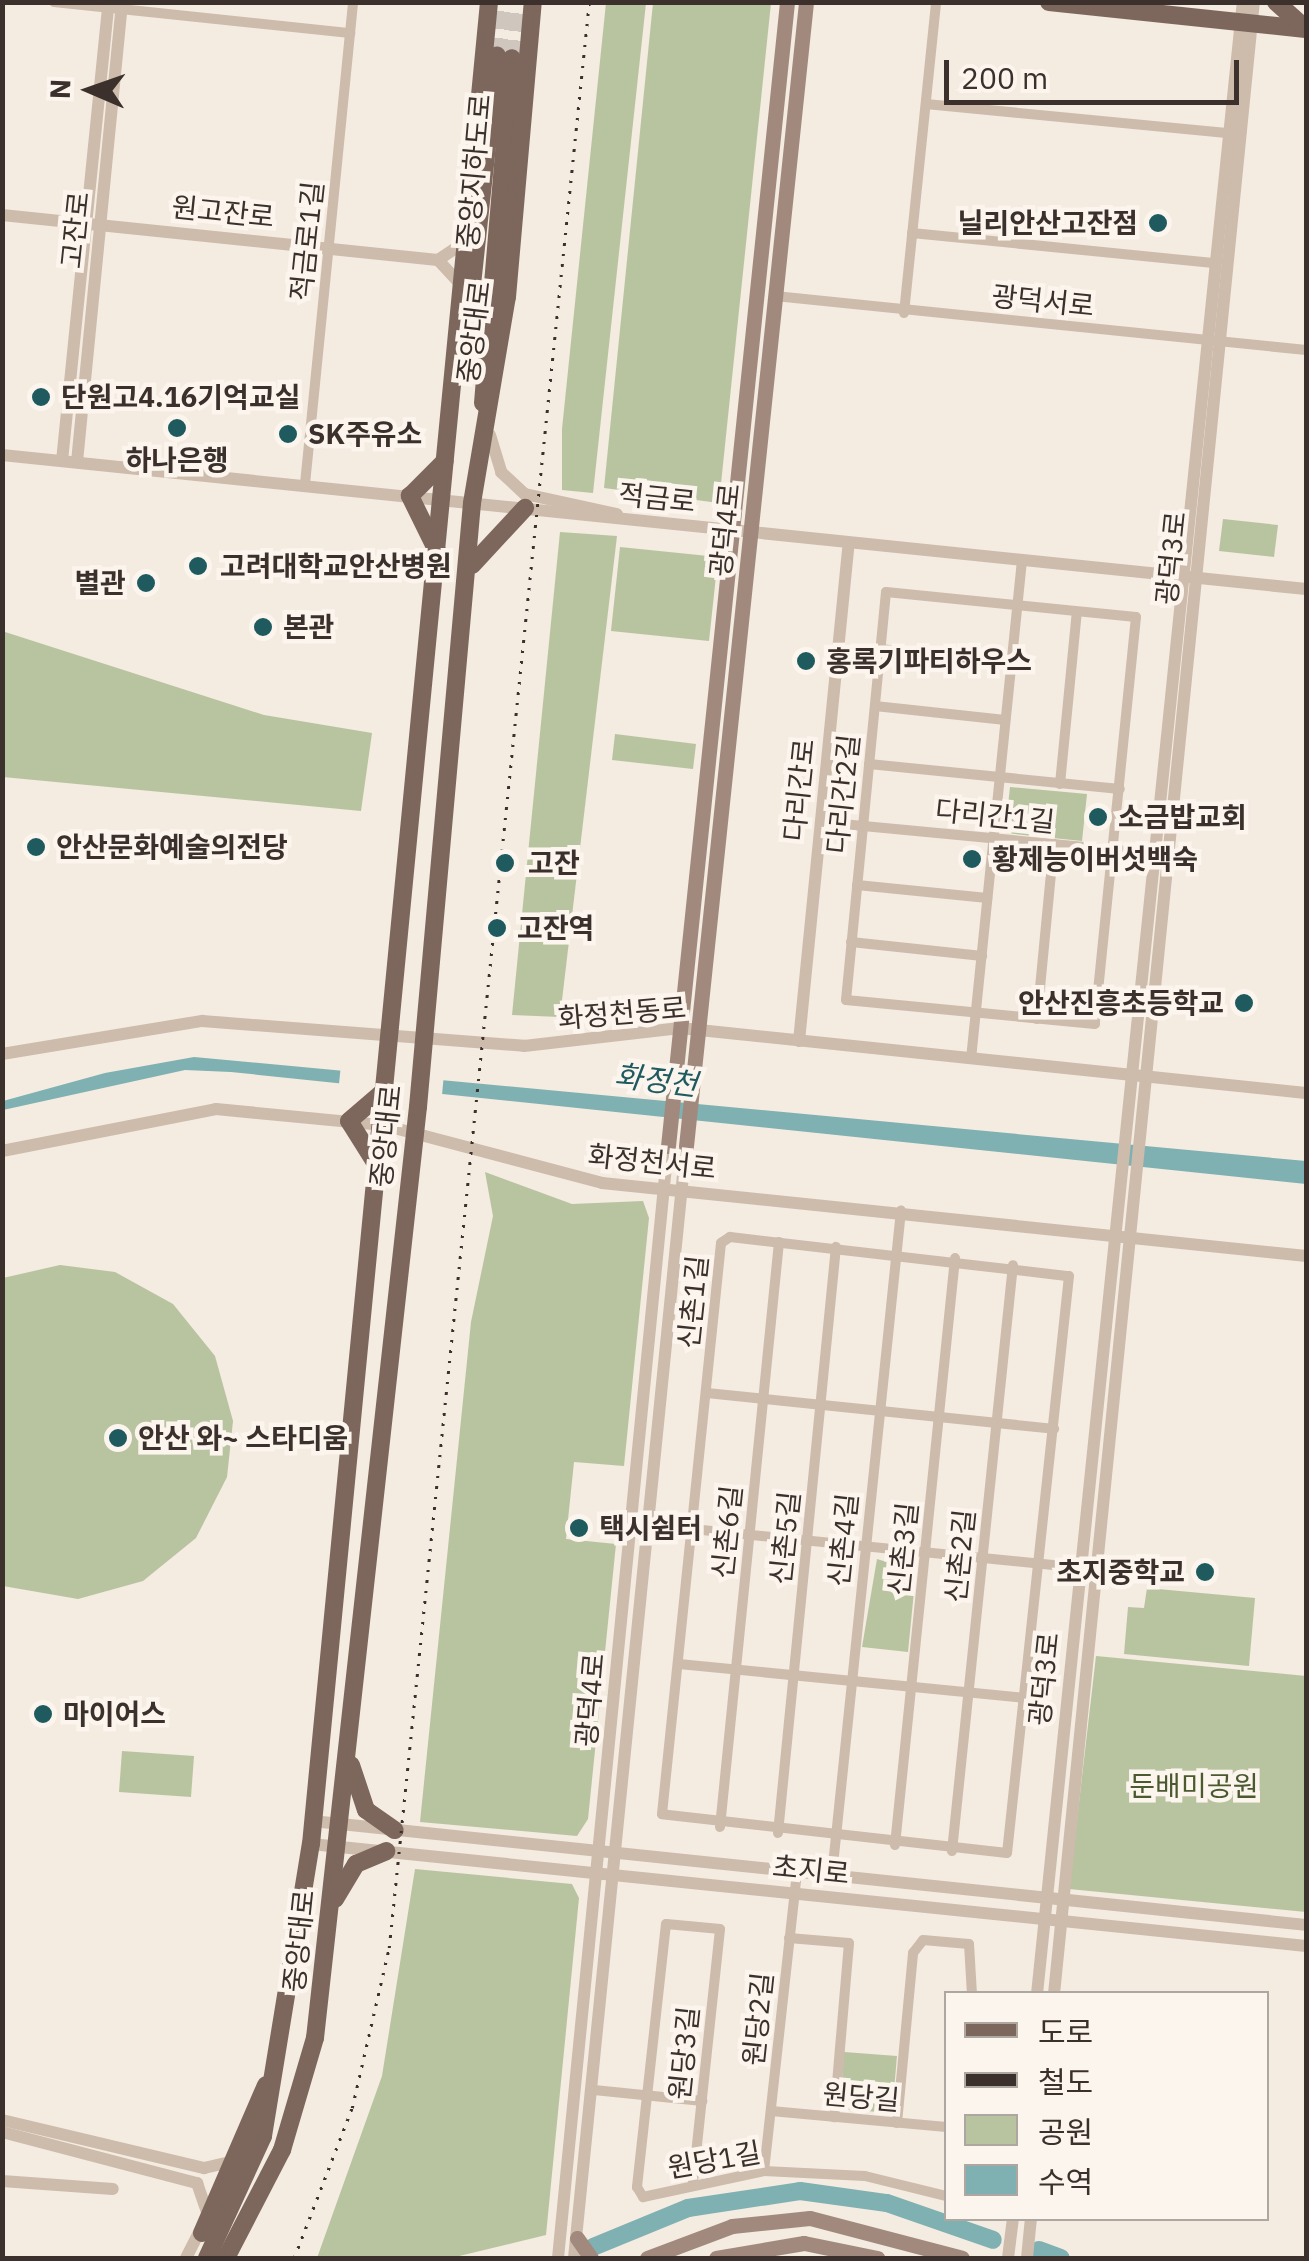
<!DOCTYPE html>
<meta charset="utf-8">
<style>
body{margin:0}
#map{position:relative;width:1309px;height:2261px;overflow:hidden;background:#f4ebe1;font-family:"IBM Plex Sans","Noto Sans KR",sans-serif}
div>[style]{position:absolute}
[style*='--x']{left:calc(var(--x)*1px);top:calc(var(--y)*1px);width:calc(var(--w)*1px);rotate:calc(var(--a)*1deg)}
.green>*{inset:0;background:#b8c4a0}
.water>*{inset:0;background:#7fb0b2}
.pier>*{inset:0;background:#f4ebe1}
.river>*{height:18px;margin:-9px;padding:0 9px;transform-origin:9px;border-radius:9px;background:#7fb0b2}
.primary-tunnel>*{height:18px;margin-top:-9px;transform-origin:0;background:repeating-linear-gradient(90deg,#cfc6bd 0 18px,transparent 0 27px)}
.minor>*{height:10px;margin:-5px;padding:0 5px;transform-origin:5px;border-radius:5px;background:#cdbbac}
.tertiary>*{height:12px;margin:-6px;padding:0 6px;transform-origin:6px;border-radius:6px;background:#cdbbac}
.secondary>*{height:15px;margin:-7.5px;padding:0 7.5px;transform-origin:7.5px;border-radius:7.5px;background:#a18a7d}
.primary>*{height:18px;margin:-9px;padding:0 9px;transform-origin:9px;border-radius:9px;background:#7d675c}
.rail>*{height:2.5px;margin-top:-1.25px;transform-origin:0;background:repeating-linear-gradient(90deg,#3b302b 0 2.5px,transparent 0 10.5px)}
.dots>*{width:28px;height:28px;translate:-50% -50%;box-sizing:border-box;border:5px solid #fbf5ee;border-radius:50%}
span{translate:-50% -50%;white-space:nowrap;text-align:center;line-height:1.15;-webkit-text-stroke:9px #fbf5ee;paint-order:stroke}
.street-label{font-size:28px;color:#3b302b}
.poi-label{font-size:28px;color:#3b302b;font-weight:700}
.right{translate:-100% -50%;text-align:right}
.left{translate:0 -50%;text-align:left}
.park-label{font-size:28px;color:#4a5a2e}
.water-label{font-size:30px;color:#1f5a5e;font-style:italic}
.frame{position:absolute;inset:0;border:5px solid #3b302b;pointer-events:none}
.legend{position:absolute;left:944px;top:1991px;width:325px;height:230px;box-sizing:border-box;background:#fbf5ee;border:2px solid #aea6a0;margin:0;padding:12px 18px;list-style:none;font-size:30px;color:#3b302b}
.legend li{display:flex;align-items:center;gap:20px;height:50px}
.legend b{width:50px;border:2px solid #aea6a0}
.north{position:absolute;left:40px;top:40px;width:100px;height:100px;-webkit-text-stroke:8px #fbf5ee;paint-order:stroke;rotate:272deg;font-size:28px;font-weight:700;line-height:40px;text-align:center;color:#3b302b}
.north::after{content:'';display:block;margin:auto;width:35px;height:45px;background:#3b302b;clip-path:polygon(50% 0,100% 100%,50% 72%,0 100%)}
.scale{position:absolute;left:944px;top:60px;width:295px;height:45px;box-sizing:border-box;border:5px solid #3b302b;border-top:0;padding-left:12px;font-size:30px;line-height:35px;white-space:nowrap;color:#3b302b;-webkit-text-stroke:8px #fbf5ee;paint-order:stroke}
</style>
<div id="map">
<div class="green">
<i style="clip-path:polygon(606px 3px,646px 3px,593px 493px,562px 490px,562px 429px)"></i>
<i style="clip-path:polygon(653px 3px,771px 3px,719px 503px,604px 488px)"></i>
<i style="clip-path:polygon(1223px 519px,1278px 525px,1274px 557px,1219px 551px)"></i>
<i style="clip-path:polygon(560px 532px,617px 536px,560px 1017px,512px 1015px)"></i>
<i style="clip-path:polygon(620px 547px,718px 557px,709px 641px,611px 631px)"></i>
<i style="clip-path:polygon(2px 631px,264px 715px,372px 733px,361px 811px,3px 777px)"></i>
<i style="clip-path:polygon(615px 734px,696px 744px,693px 769px,612px 760px)"></i>
<i style="clip-path:polygon(1010px 787px,1087px 794px,1082px 841px,1005px 833px)"></i>
<i style="clip-path:polygon(485px 1172px,572px 1204px,643px 1201px,649px 1218px,624px 1466px,574px 1462px,566px 1539px,616px 1544px,588px 1819px,577px 1836px,420px 1822px,471px 1322px,493px 1216px)"></i>
<i style="clip-path:polygon(60px 1265px,115px 1272px,173px 1304px,215px 1356px,233px 1421px,227px 1477px,196px 1538px,143px 1581px,78px 1599px,3px 1586px,3px 1278px)"></i>
<i style="clip-path:polygon(877px 1559px,916px 1571px,908px 1652px,862px 1647px)"></i>
<i style="clip-path:polygon(1147px 1588px,1255px 1598px,1249px 1666px,1124px 1654px,1128px 1607px,1144px 1608px)"></i>
<i style="clip-path:polygon(1096px 1656px,1306px 1676px,1306px 1912px,1069px 1889px)"></i>
<i style="clip-path:polygon(122px 1751px,194px 1756px,191px 1797px,119px 1792px)"></i>
<i style="clip-path:polygon(415px 1869px,572px 1884px,579px 1898px,546px 2235px,451px 2258px,317px 2258px,382px 2076px)"></i>
<i style="clip-path:polygon(844px 2052px,897px 2056px,892px 2113px,840px 2109px)"></i>
</div>
<div class="water">
<i style="clip-path:polygon(194px 1057px,1306px 1161px,1306px 1184px,231px 1072px,185px 1070px,3px 1110px,3px 1101px,105px 1073px)"></i>
</div>
<div class="pier">
<i style="clip-path:polygon(341px 1064px,444px 1074px,442px 1095px,339px 1084px)"></i>
</div>
<div class="river">
<i style="--x:593;--y:2247;--w:103;--a:-22.3"></i>
<i style="--x:688;--y:2208;--w:113;--a:-8.6"></i>
<i style="--x:800;--y:2191;--w:88;--a:7.9"></i>
<i style="--x:887;--y:2203;--w:112;--a:19.2"></i>
<i style="--x:1039;--y:2250;--w:23;--a:20"></i>
</div>
<div class="primary-tunnel">
<i style="--x:497;--y:56;--w:54;--a:-84.7"></i>
<i style="--x:512;--y:58;--w:56;--a:-83.9"></i>
</div>
<div class="minor">
<i style="--x:54;--y:2;--w:298;--a:6"></i>
<i style="--x:926;--y:104;--w:302;--a:5.5"></i>
<i style="--x:912;--y:233;--w:303;--a:5.7"></i>
<i style="--x:775;--y:296;--w:534;--a:5.81"></i>
<i style="--x:904;--y:313;--w:313;--a:-84.1"></i>
<i style="--x:305;--y:484;--w:484;--a:-84.3"></i>
<i style="--x:886;--y:592;--w:251;--a:5.7"></i>
<i style="--x:1136;--y:617;--w:409;--a:95.8"></i>
<i style="--x:1095;--y:1024;--w:250;--a:-174.5"></i>
<i style="--x:846;--y:1000;--w:410;--a:-84.4"></i>
<i style="--x:880;--y:649;--w:132;--a:5.7"></i>
<i style="--x:875;--y:706;--w:131;--a:6.1"></i>
<i style="--x:869;--y:764;--w:252;--a:5.7"></i>
<i style="--x:1060;--y:784;--w:173;--a:-84.4"></i>
<i style="--x:821;--y:822;--w:339;--a:5.4"></i>
<i style="--x:857;--y:885;--w:131;--a:5.7"></i>
<i style="--x:851;--y:942;--w:132;--a:6.1"></i>
<i style="--x:1037;--y:1019;--w:176;--a:-84.5"></i>
<i style="--x:971;--y:1059;--w:502;--a:-84.16"></i>
<i style="--x:730;--y:1237;--w:341;--a:6.6"></i>
<i style="--x:1069;--y:1276;--w:580;--a:96.13"></i>
<i style="--x:1007;--y:1853;--w:347;--a:-173.6"></i>
<i style="--x:662;--y:1814;--w:574;--a:-84.1"></i>
<i style="--x:721;--y:1243;--w:11;--a:-34"></i>
<i style="--x:707;--y:1393;--w:349;--a:5.9"></i>
<i style="--x:632;--y:1523;--w:465;--a:5.7"></i>
<i style="--x:679;--y:1664;--w:350;--a:5.6"></i>
<i style="--x:720;--y:1827;--w:588;--a:-84.24"></i>
<i style="--x:778;--y:1833;--w:589;--a:-84.35"></i>
<i style="--x:895;--y:1845;--w:590;--a:-84.16"></i>
<i style="--x:952;--y:1851;--w:589;--a:-84.06"></i>
<i style="--x:832;--y:1875;--w:668;--a:-84.07"></i>
<i style="--x:789;--y:1938;--w:60;--a:4.8"></i>
<i style="--x:849;--y:1943;--w:175;--a:94.9"></i>
<i style="--x:594;--y:2090;--w:109;--a:5.8"></i>
<i style="--x:771;--y:2111;--w:176;--a:5.2"></i>
<i style="--x:897;--y:2123;--w:171;--a:-84.6"></i>
<i style="--x:913;--y:1953;--w:16;--a:-52"></i>
<i style="--x:923;--y:1940;--w:46;--a:5"></i>
<i style="--x:969;--y:1944;--w:50;--a:86.6"></i>
<i style="--x:764;--y:2171;--w:302;--a:-83.7"></i>
<i style="--x:693;--y:2182;--w:254;--a:-83.9"></i>
<i style="--x:720;--y:1929;--w:54;--a:-174.7"></i>
<i style="--x:666;--y:1924;--w:265;--a:96.3"></i>
<i style="--x:637;--y:2187;--w:12;--a:59"></i>
<i style="--x:643;--y:2197;--w:124;--a:-12.1"></i>
<i style="--x:764;--y:2171;--w:101;--a:2.8"></i>
<i style="--x:865;--y:2176;--w:83;--a:13.9"></i>
</div>
<div class="tertiary">
<i style="--x:2;--y:215;--w:438;--a:5.9"></i>
<i style="--x:438;--y:260;--w:34;--a:47"></i>
<i style="--x:438;--y:260;--w:32;--a:-34"></i>
<i style="--x:490;--y:435;--w:39;--a:73"></i>
<i style="--x:501;--y:472;--w:33;--a:43"></i>
<i style="--x:525;--y:494;--w:94;--a:12.3"></i>
<i style="--x:2;--y:455;--w:1311;--a:5.87"></i>
<i style="--x:62;--y:461;--w:461;--a:-84.2"></i>
<i style="--x:77;--y:462;--w:462;--a:-84.4"></i>
<i style="--x:799;--y:1041;--w:500;--a:-84.3"></i>
<i style="--x:2;--y:1054;--w:203;--a:-9.4"></i>
<i style="--x:202;--y:1021;--w:323;--a:4.4"></i>
<i style="--x:524;--y:1046;--w:157;--a:-6.6"></i>
<i style="--x:680;--y:1028;--w:629;--a:5.93"></i>
<i style="--x:2;--y:1151;--w:218;--a:-11.1"></i>
<i style="--x:216;--y:1109;--w:168;--a:5.5"></i>
<i style="--x:383;--y:1125;--w:227;--a:14.8"></i>
<i style="--x:602;--y:1183;--w:708;--a:5.92"></i>
<i style="--x:312;--y:1821;--w:999;--a:5.97"></i>
<i style="--x:311;--y:1844;--w:1000;--a:5.85"></i>
<i style="--x:1037;--y:1994;--w:2003;--a:-84.1"></i>
<i style="--x:1054;--y:1994;--w:2002;--a:-84.27"></i>
<i style="--x:2;--y:2120;--w:208;--a:13.4"></i>
<i style="--x:204;--y:2168;--w:32;--a:-13"></i>
<i style="--x:2;--y:2132;--w:202;--a:14.7"></i>
<i style="--x:197;--y:2183;--w:34;--a:71"></i>
<i style="--x:208;--y:2215;--w:48;--a:117.1"></i>
<i style="--x:2;--y:2181;--w:111;--a:4.1"></i>
<i style="--x:558;--y:2258;--w:1117;--a:-84.35"></i>
<i style="--x:574;--y:2258;--w:1118;--a:-84.25"></i>
<i style="--x:1008;--y:2258;--w:40;--a:-82.9"></i>
<i style="--x:1027;--y:2258;--w:40;--a:-84.3"></i>
</div>
<div class="secondary">
<i style="--x:668;--y:1146;--w:1150;--a:-84.06"></i>
<i style="--x:686;--y:1146;--w:1150;--a:-84.01"></i>
<i style="--x:577;--y:2238;--w:24;--a:55"></i>
<i style="--x:647;--y:2258;--w:91;--a:-20.6"></i>
<i style="--x:732;--y:2226;--w:78;--a:-5.9"></i>
<i style="--x:810;--y:2218;--w:157;--a:14.7"></i>
<i style="--x:716;--y:2258;--w:89;--a:-9.7"></i>
<i style="--x:804;--y:2243;--w:75;--a:11.6"></i>
</div>
<div class="primary">
<i style="--x:1049;--y:2;--w:258;--a:6"></i>
<i style="--x:1276;--y:2;--w:39;--a:42"></i>
<i style="--x:469;--y:312;--w:258;--a:-83.8"></i>
<i style="--x:483;--y:403;--w:346;--a:-85.2"></i>
<i style="--x:438;--y:553;--w:64;--a:-116.2"></i>
<i style="--x:410;--y:496;--w:49;--a:-45"></i>
<i style="--x:472;--y:565;--w:78;--a:-47.1"></i>
<i style="--x:378;--y:1167;--w:54;--a:-122.2"></i>
<i style="--x:349;--y:1121;--w:48;--a:-40.7"></i>
<i style="--x:351;--y:1765;--w:47;--a:71.6"></i>
<i style="--x:366;--y:1810;--w:35;--a:35"></i>
<i style="--x:335;--y:1899;--w:41;--a:-59"></i>
<i style="--x:356;--y:1864;--w:33;--a:-23"></i>
<i style="--x:202;--y:2233;--w:161;--a:-66.6"></i>
<i style="--x:207;--y:2258;--w:134;--a:-65.3"></i>
<i style="--x:263;--y:2136;--w:296;--a:-80.7"></i>
<i style="--x:311;--y:1844;--w:1851;--a:-84.48"></i>
<i style="--x:226;--y:2258;--w:122;--a:-62.6"></i>
<i style="--x:282;--y:2150;--w:117;--a:-73.6"></i>
<i style="--x:315;--y:2038;--w:937;--a:-83.69"></i>
<i style="--x:418;--y:1107;--w:606;--a:-84.89"></i>
<i style="--x:472;--y:503;--w:209;--a:-80.4"></i>
<i style="--x:507;--y:297;--w:296;--a:-85"></i>
</div>
<div class="rail">
<i style="--x:294;--y:2258;--w:161;--a:-68.9"></i>
<i style="--x:352;--y:2108;--w:164;--a:-77"></i>
<i style="--x:389;--y:1948;--w:1956;--a:-84.13"></i>
</div>
<div class="dots">
<i style="left:1158px;top:223px;background:#1f5a5e"></i>
<i style="left:41px;top:397px;background:#1f5a5e"></i>
<i style="left:177px;top:428px;background:#1f5a5e"></i>
<i style="left:288px;top:434px;background:#1f5a5e"></i>
<i style="left:198px;top:566px;background:#1f5a5e"></i>
<i style="left:146px;top:583px;background:#1f5a5e"></i>
<i style="left:263px;top:627px;background:#1f5a5e"></i>
<i style="left:806px;top:661px;background:#1f5a5e"></i>
<i style="left:1098px;top:817px;background:#1f5a5e"></i>
<i style="left:36px;top:847px;background:#1f5a5e"></i>
<i style="left:972px;top:859px;background:#1f5a5e"></i>
<i style="left:505px;top:863px;background:#1f5a5e"></i>
<i style="left:497px;top:928px;background:#1f5a5e"></i>
<i style="left:1244px;top:1003px;background:#1f5a5e"></i>
<i style="left:118px;top:1438px;background:#1f5a5e"></i>
<i style="left:579px;top:1528px;background:#1f5a5e"></i>
<i style="left:1205px;top:1572px;background:#1f5a5e"></i>
<i style="left:43px;top:1714px;background:#1f5a5e"></i>
</div>
<div class="street-label">
<span style="left:474px;top:171px;rotate:-85deg">중앙지하도로</span>
<span style="left:223px;top:212px;rotate:6deg">원고잔로</span>
<span style="left:75px;top:230px;rotate:-84deg">고잔로</span>
<span style="left:307px;top:241px;rotate:-84deg">적금로1길</span>
<span style="left:1043px;top:301px;rotate:6deg">광덕서로</span>
<span style="left:474px;top:332px;rotate:-83deg">중앙대로</span>
<span style="left:657px;top:498px;rotate:6deg">적금로</span>
<span style="left:725px;top:530px;rotate:-84deg">광덕4로</span>
<span style="left:1171px;top:558px;rotate:-84deg">광덕3로</span>
<span style="left:799px;top:790px;rotate:-84deg">다리간로</span>
<span style="left:843px;top:794px;rotate:-84deg">다리간2길</span>
<span style="left:995px;top:816px;rotate:6deg">다리간1길</span>
<span style="left:622px;top:1013px;rotate:-5deg">화정천동로</span>
<span style="left:386px;top:1136px;rotate:-84deg">중앙대로</span>
<span style="left:652px;top:1162px;rotate:6deg">화정천서로</span>
<span style="left:693px;top:1302px;rotate:-84deg">신촌1길</span>
<span style="left:727px;top:1532px;rotate:-84deg">신촌6길</span>
<span style="left:785px;top:1538px;rotate:-84deg">신촌5길</span>
<span style="left:843px;top:1540px;rotate:-84deg">신촌4길</span>
<span style="left:903px;top:1549px;rotate:-84deg">신촌3길</span>
<span style="left:960px;top:1556px;rotate:-84deg">신촌2길</span>
<span style="left:1044px;top:1679px;rotate:-84deg">광덕3로</span>
<span style="left:590px;top:1700px;rotate:-85deg">광덕4로</span>
<span style="left:811px;top:1870px;rotate:6deg">초지로</span>
<span style="left:299px;top:1941px;rotate:-84deg">중앙대로</span>
<span style="left:758px;top:2019px;rotate:-84deg">원당2길</span>
<span style="left:684px;top:2053px;rotate:-84deg">원당3길</span>
<span style="left:861px;top:2097px;rotate:5deg">원당길</span>
<span style="left:714px;top:2160px;rotate:-10deg">원당1길</span>
</div>
<div class="poi-label">
<span class="right" style="left:1138px;top:223px">닐리안산고잔점</span>
<span class="left" style="left:61px;top:397px">단원고4.16기억교실</span>
<span class="left" style="left:308px;top:434px">SK주유소</span>
<span style="left:177px;top:460px">하나은행</span>
<span class="left" style="left:220px;top:566px">고려대학교안산병원</span>
<span class="right" style="left:126px;top:583px">별관</span>
<span class="left" style="left:283px;top:627px">본관</span>
<span class="left" style="left:826px;top:661px">홍록기파티하우스</span>
<span class="left" style="left:1118px;top:817px">소금밥교회</span>
<span class="left" style="left:56px;top:847px">안산문화예술의전당</span>
<span class="left" style="left:992px;top:859px">황제능이버섯백숙</span>
<span class="left" style="left:528px;top:863px">고잔</span>
<span class="left" style="left:517px;top:928px">고잔역</span>
<span class="right" style="left:1224px;top:1003px">안산진흥초등학교</span>
<span class="left" style="left:138px;top:1438px">안산 와~ 스타디움</span>
<span class="left" style="left:599px;top:1528px">택시쉼터</span>
<span class="right" style="left:1185px;top:1572px">초지중학교</span>
<span class="left" style="left:63px;top:1714px">마이어스</span>
</div>
<div class="park-label">
<span style="left:1194px;top:1786px">둔배미공원</span>
</div>
<div class="water-label">
<span style="left:656px;top:1080px;rotate:7deg">화정천</span>
</div>
<div class="frame"></div>
<ul class="legend">
<li><b style="height:12px;background:#7d675c"></b>도로</li>
<li><b style="height:12px;background:#3b302b"></b>철도</li>
<li><b style="height:28px;background:#b8c4a0"></b>공원</li>
<li><b style="height:28px;background:#7fb0b2"></b>수역</li>
</ul>
<div class="north">N</div>
<div class="scale">200 m</div>
</div>
